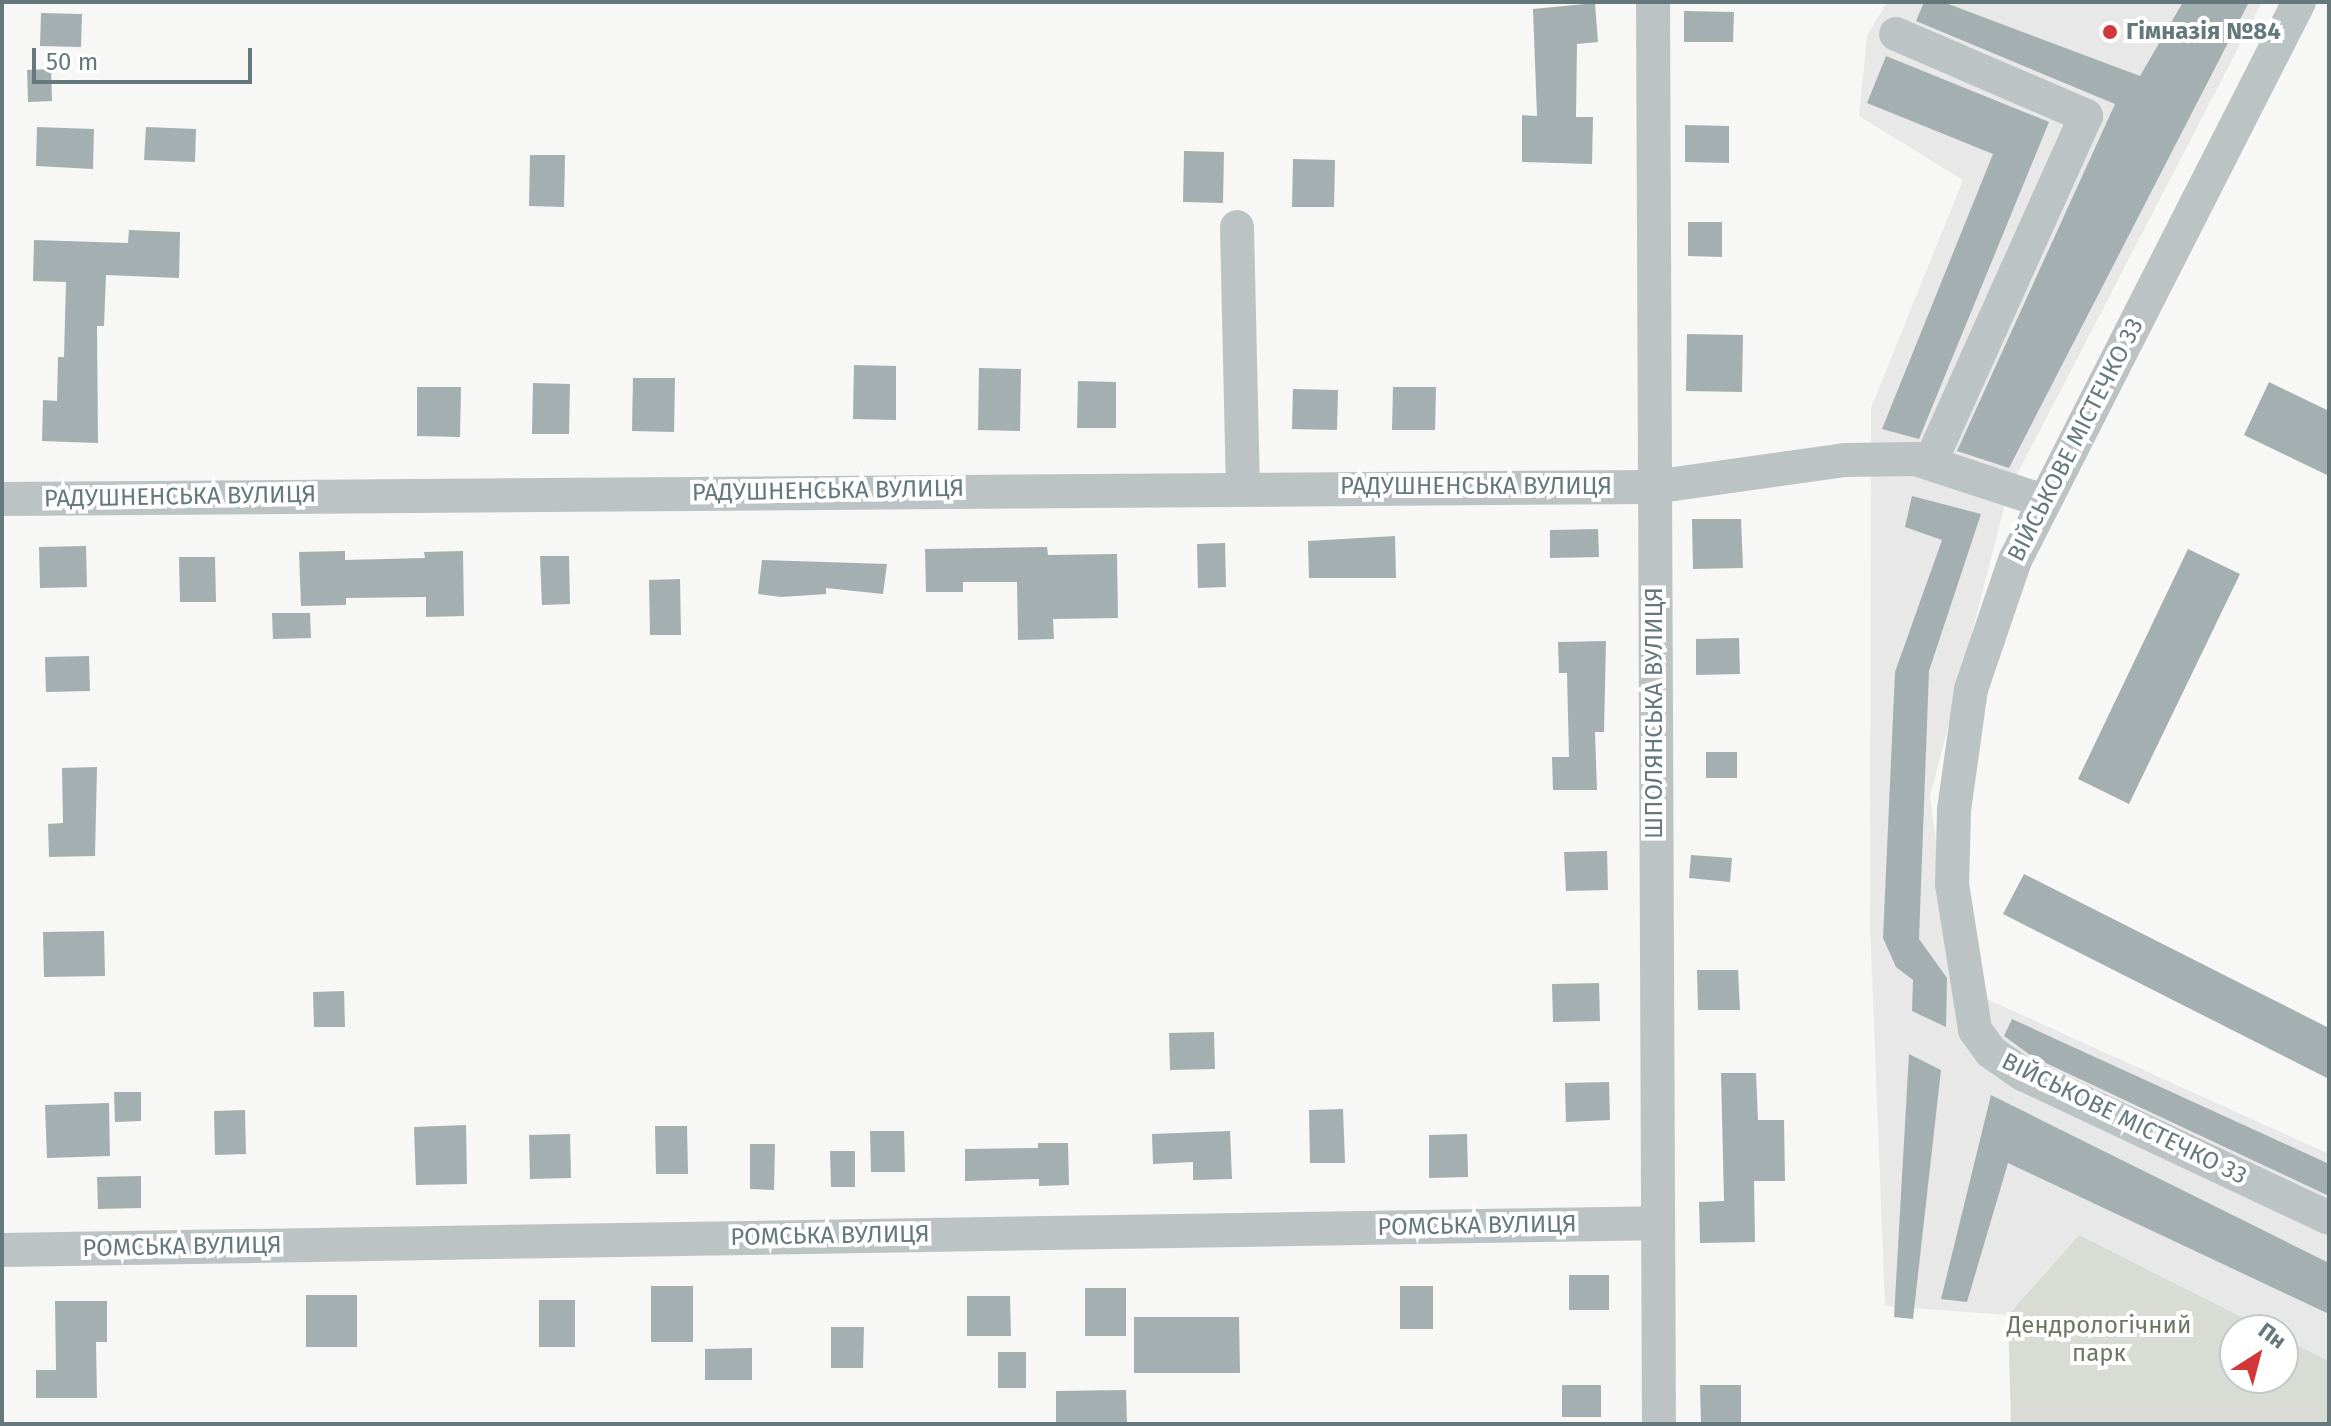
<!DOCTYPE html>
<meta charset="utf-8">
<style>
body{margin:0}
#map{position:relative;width:2331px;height:1426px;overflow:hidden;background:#f7f7f5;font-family:"Fira Sans",sans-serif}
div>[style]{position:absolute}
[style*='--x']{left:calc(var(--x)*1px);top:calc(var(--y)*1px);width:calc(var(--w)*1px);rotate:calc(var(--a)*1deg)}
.built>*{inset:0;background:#e8e8e8}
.green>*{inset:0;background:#d8dcd4}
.building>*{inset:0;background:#a4afb1}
.minor>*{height:34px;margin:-17px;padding:0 17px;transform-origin:17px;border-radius:17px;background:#bcc3c4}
.dots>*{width:22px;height:22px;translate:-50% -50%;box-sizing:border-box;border:4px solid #fff;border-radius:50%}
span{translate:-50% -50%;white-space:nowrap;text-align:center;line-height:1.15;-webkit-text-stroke:8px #fff;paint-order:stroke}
.poi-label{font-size:24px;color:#65797d;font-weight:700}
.left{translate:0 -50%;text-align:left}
.street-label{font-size:24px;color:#65797d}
.park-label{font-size:24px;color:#6b7663}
.frame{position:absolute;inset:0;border:4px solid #65797d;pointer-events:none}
.north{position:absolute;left:2219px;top:1314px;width:80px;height:80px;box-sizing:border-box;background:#fff;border:2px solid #c1c9cb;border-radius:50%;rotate:36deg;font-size:22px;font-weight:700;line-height:32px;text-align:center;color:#65797d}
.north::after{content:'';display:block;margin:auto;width:28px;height:36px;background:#d43739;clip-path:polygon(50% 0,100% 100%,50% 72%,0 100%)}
.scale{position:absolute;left:32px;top:48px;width:220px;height:36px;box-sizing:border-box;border:4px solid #65797d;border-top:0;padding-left:10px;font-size:24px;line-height:28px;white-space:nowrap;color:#65797d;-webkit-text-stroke:6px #fff;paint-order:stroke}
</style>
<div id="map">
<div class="built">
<i style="clip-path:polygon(1887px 2px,2262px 2px,2008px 492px,1930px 797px,1956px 985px,2329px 1154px,2329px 1361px,2283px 1338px,2283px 1330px,2268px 1330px,2079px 1235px,2008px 1315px,1885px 1306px,1870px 924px,1871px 408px,1963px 180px,1859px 116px,1867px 36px)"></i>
</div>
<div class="green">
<i style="clip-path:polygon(2079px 1235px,2268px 1330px,2235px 1330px,2235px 1378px,2283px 1378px,2283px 1338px,2329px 1361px,2329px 1424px,2011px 1424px,2008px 1315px)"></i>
</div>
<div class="building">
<i style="clip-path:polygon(1924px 2px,1943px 2px,2140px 76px,2183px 2px,2249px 2px,2009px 468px,1957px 451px,2115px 104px,1916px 21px)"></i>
<i style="clip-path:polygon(1595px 3px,1598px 42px,1577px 44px,1576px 117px,1593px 117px,1592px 164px,1522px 162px,1522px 115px,1537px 116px,1533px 9px)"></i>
<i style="clip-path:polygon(1684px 11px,1734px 12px,1733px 42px,1684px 42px)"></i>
<i style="clip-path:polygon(41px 13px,82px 14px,81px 47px,40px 46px)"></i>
<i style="clip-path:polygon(1886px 56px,2049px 122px,1919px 439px,1882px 429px,1993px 154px,1867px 103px)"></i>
<i style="clip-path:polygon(51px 69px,52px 101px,28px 102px,27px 70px)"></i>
<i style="clip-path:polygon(1685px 125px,1729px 126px,1729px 163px,1685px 162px)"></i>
<i style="clip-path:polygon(37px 127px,94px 129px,93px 169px,36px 166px)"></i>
<i style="clip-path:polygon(146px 127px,196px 129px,195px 162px,144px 160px)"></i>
<i style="clip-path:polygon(1184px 151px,1224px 152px,1223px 203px,1183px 202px)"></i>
<i style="clip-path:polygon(530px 155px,565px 155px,564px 207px,529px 206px)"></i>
<i style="clip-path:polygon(1293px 159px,1335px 160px,1334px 207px,1292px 207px)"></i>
<i style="clip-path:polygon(1688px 222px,1722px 222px,1722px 257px,1688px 256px)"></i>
<i style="clip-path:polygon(129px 230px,180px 232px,179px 278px,106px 275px,104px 326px,97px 326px,98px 443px,42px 441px,43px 400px,57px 401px,58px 357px,64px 357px,66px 282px,33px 281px,34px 240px,128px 243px)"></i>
<i style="clip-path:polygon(1687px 334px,1743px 335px,1742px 392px,1686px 391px)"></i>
<i style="clip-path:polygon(854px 365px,896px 366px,896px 420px,853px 419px)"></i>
<i style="clip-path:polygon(979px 368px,1021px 369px,1020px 431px,978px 430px)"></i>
<i style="clip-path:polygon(633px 378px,675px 378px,674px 432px,632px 431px)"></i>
<i style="clip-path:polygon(1078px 381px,1116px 382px,1116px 428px,1077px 428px)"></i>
<i style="clip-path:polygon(2269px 382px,2329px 411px,2329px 476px,2244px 435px)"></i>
<i style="clip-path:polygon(533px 383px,570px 384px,569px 434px,532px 434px)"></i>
<i style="clip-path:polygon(417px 387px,461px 387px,460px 437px,417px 436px)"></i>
<i style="clip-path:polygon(1393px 387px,1436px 387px,1435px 430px,1392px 430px)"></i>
<i style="clip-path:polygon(1293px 389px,1338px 390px,1337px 430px,1292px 429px)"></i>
<i style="clip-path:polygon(1912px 496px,1981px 514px,1929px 671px,1919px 939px,1947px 978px,1946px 1027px,1912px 1011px,1913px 980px,1896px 967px,1883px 938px,1895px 672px,1942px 540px,1905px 527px)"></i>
<i style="clip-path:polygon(1692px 519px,1741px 519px,1743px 568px,1693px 569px)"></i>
<i style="clip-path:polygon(1598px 529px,1599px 557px,1550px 558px,1550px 530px)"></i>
<i style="clip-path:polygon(1395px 536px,1396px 578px,1309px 578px,1308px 541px)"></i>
<i style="clip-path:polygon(1225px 543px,1226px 587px,1198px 588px,1197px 544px)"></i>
<i style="clip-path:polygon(86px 546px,87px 587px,40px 588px,39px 547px)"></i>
<i style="clip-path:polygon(1047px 547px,1048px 555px,1117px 554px,1118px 618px,1053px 619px,1054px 639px,1018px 640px,1017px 582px,963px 582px,963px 592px,926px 592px,925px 549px)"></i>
<i style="clip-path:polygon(2188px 549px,2240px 574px,2129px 804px,2078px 779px)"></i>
<i style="clip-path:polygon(345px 551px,345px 560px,425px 558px,424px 552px,463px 551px,464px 616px,426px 617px,426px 597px,346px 598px,346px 605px,301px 606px,299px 552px)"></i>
<i style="clip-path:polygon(540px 556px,569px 556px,570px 604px,542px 605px)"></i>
<i style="clip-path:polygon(179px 557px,215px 557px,216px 602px,180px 602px)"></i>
<i style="clip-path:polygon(762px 560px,887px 564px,883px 594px,826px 588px,826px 594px,781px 597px,758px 594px)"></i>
<i style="clip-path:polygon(680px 579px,681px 635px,650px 635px,649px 580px)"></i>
<i style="clip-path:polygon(272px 613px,310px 613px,311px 638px,273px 639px)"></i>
<i style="clip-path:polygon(1739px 638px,1740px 674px,1696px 675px,1696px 639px)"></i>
<i style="clip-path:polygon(1606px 641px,1604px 732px,1595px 732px,1597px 790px,1553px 790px,1552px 757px,1569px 757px,1567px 673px,1559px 673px,1558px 642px)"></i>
<i style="clip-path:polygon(89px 656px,90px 691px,46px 692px,45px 657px)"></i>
<i style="clip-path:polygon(1706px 752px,1737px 752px,1737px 778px,1706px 778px)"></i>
<i style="clip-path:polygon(97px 767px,95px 856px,49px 857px,48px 824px,63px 823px,62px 768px)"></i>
<i style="clip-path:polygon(1607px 851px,1608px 890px,1566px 891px,1564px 852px)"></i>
<i style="clip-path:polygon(1691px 855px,1732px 858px,1730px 882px,1689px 878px)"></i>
<i style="clip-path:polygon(2024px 874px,2329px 1028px,2329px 1079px,2003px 914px)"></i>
<i style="clip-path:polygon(104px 931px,105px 976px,44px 977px,43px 932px)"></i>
<i style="clip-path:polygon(1697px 970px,1738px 970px,1740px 1010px,1698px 1010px)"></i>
<i style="clip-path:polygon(1599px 983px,1600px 1021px,1553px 1022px,1552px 984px)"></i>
<i style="clip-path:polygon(344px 991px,345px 1027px,314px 1027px,313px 992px)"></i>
<i style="clip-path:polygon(2012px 1019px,2329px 1164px,2329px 1196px,2033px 1057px,2004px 1036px)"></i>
<i style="clip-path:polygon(1214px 1032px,1215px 1069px,1170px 1070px,1169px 1033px)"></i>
<i style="clip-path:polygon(1909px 1054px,1941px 1070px,1913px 1319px,1894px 1317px)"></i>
<i style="clip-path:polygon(1721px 1073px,1756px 1073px,1758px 1120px,1784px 1120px,1785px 1181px,1754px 1181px,1755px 1242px,1700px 1243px,1699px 1202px,1724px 1201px)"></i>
<i style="clip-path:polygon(1609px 1082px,1610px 1120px,1566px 1122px,1565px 1083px)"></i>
<i style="clip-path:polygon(114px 1092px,141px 1092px,141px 1121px,115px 1122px)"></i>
<i style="clip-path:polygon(1991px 1095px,2329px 1263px,2329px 1314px,2008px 1163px,1967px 1302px,1941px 1299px)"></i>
<i style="clip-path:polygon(109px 1103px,110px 1156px,47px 1158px,45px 1105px)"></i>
<i style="clip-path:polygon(1343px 1109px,1345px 1163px,1310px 1163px,1309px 1110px)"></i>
<i style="clip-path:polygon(245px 1110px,246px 1154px,215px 1155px,214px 1111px)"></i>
<i style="clip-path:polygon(466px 1125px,467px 1184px,416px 1185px,414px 1127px)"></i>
<i style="clip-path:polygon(655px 1126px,687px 1126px,688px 1174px,656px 1174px)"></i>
<i style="clip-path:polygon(870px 1131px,904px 1131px,905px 1172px,871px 1172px)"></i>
<i style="clip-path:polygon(1230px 1131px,1232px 1179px,1193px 1180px,1193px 1162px,1153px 1164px,1152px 1134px)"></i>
<i style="clip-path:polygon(570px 1134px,571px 1178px,530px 1179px,529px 1135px)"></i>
<i style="clip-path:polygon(1467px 1134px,1468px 1177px,1429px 1178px,1429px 1135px)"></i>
<i style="clip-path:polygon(1038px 1143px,1068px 1143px,1069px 1185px,1039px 1186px,1039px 1179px,965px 1181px,965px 1149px,1038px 1148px)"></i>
<i style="clip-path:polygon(750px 1144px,775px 1144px,774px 1190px,750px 1189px)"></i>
<i style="clip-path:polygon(830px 1151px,855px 1151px,855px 1187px,831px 1187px)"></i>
<i style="clip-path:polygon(141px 1176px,141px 1208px,98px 1209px,97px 1177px)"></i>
<i style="clip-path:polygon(1569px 1275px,1609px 1275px,1609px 1310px,1569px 1310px)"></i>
<i style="clip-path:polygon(651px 1286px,693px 1286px,693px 1342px,651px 1342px)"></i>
<i style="clip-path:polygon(1400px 1286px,1433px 1286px,1433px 1329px,1400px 1329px)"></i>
<i style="clip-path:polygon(1085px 1288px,1126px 1288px,1126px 1336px,1085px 1336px)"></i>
<i style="clip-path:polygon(306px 1295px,357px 1295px,357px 1347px,306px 1347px)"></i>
<i style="clip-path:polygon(967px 1296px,1010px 1296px,1011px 1336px,967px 1336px)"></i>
<i style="clip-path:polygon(539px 1300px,575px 1300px,575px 1347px,539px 1347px)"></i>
<i style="clip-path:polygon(55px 1301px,107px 1301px,107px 1342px,96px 1342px,97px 1398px,36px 1398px,36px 1370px,56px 1370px)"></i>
<i style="clip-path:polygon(1134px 1317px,1239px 1317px,1240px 1373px,1134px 1373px)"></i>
<i style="clip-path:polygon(831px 1327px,864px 1327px,863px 1368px,831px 1368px)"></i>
<i style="clip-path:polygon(752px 1348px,752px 1380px,705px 1380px,705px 1349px)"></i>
<i style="clip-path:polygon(998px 1352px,1026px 1352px,1026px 1388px,998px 1388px)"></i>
<i style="clip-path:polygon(1562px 1385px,1601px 1385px,1601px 1417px,1562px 1417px)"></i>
<i style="clip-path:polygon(1700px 1385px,1741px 1385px,1741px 1424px,1701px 1424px)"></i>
<i style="clip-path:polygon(1126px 1390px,1127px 1424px,1056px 1424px,1056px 1391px)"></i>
</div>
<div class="minor">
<i style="--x:1653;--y:2;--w:1422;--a:89.76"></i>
<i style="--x:2299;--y:2;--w:626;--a:116.97"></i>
<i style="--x:2015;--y:560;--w:136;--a:108.8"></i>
<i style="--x:1971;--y:689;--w:122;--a:98"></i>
<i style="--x:1954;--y:810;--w:74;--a:91.5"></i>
<i style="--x:1952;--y:884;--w:148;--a:81"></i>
<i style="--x:1975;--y:1030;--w:27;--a:54"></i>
<i style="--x:1991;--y:1052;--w:39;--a:35"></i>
<i style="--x:2023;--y:1074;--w:338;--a:25.2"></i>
<i style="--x:1896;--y:34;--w:207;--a:23.3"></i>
<i style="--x:2086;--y:116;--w:380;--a:114.2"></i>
<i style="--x:1237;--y:227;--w:261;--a:88.7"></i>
<i style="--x:2;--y:499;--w:1651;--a:-0.42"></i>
<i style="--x:1653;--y:487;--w:194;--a:-8"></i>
<i style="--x:1845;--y:460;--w:71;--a:-0.8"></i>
<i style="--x:1916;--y:459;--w:132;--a:18.2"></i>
<i style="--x:2;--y:1250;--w:1655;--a:-0.93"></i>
</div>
<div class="dots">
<i style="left:2110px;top:32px;background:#d43739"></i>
</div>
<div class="poi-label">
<span class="left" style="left:2126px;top:32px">Гімназія №84</span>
</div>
<div class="street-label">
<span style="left:2076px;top:440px;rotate:-63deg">ВІЙСЬКОВЕ МІСТЕЧКО 33</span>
<span style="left:1476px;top:487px">РАДУШНЕНСЬКА ВУЛИЦЯ</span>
<span style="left:828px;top:491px;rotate:-1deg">РАДУШНЕНСЬКА ВУЛИЦЯ</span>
<span style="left:180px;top:497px;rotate:-1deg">РАДУШНЕНСЬКА ВУЛИЦЯ</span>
<span style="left:1655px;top:713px;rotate:-90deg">ШПОЛЯНСЬКА ВУЛИЦЯ</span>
<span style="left:2124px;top:1119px;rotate:26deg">ВІЙСЬКОВЕ МІСТЕЧКО 33</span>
<span style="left:1477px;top:1226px;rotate:-1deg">РОМСЬКА ВУЛИЦЯ</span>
<span style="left:830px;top:1236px;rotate:-1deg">РОМСЬКА ВУЛИЦЯ</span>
<span style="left:182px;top:1247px;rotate:-1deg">РОМСЬКА ВУЛИЦЯ</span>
</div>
<div class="park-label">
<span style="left:2099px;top:1340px">Дендрологічний<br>парк</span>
</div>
<div class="frame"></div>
<div class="north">Пн</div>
<div class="scale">50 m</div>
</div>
